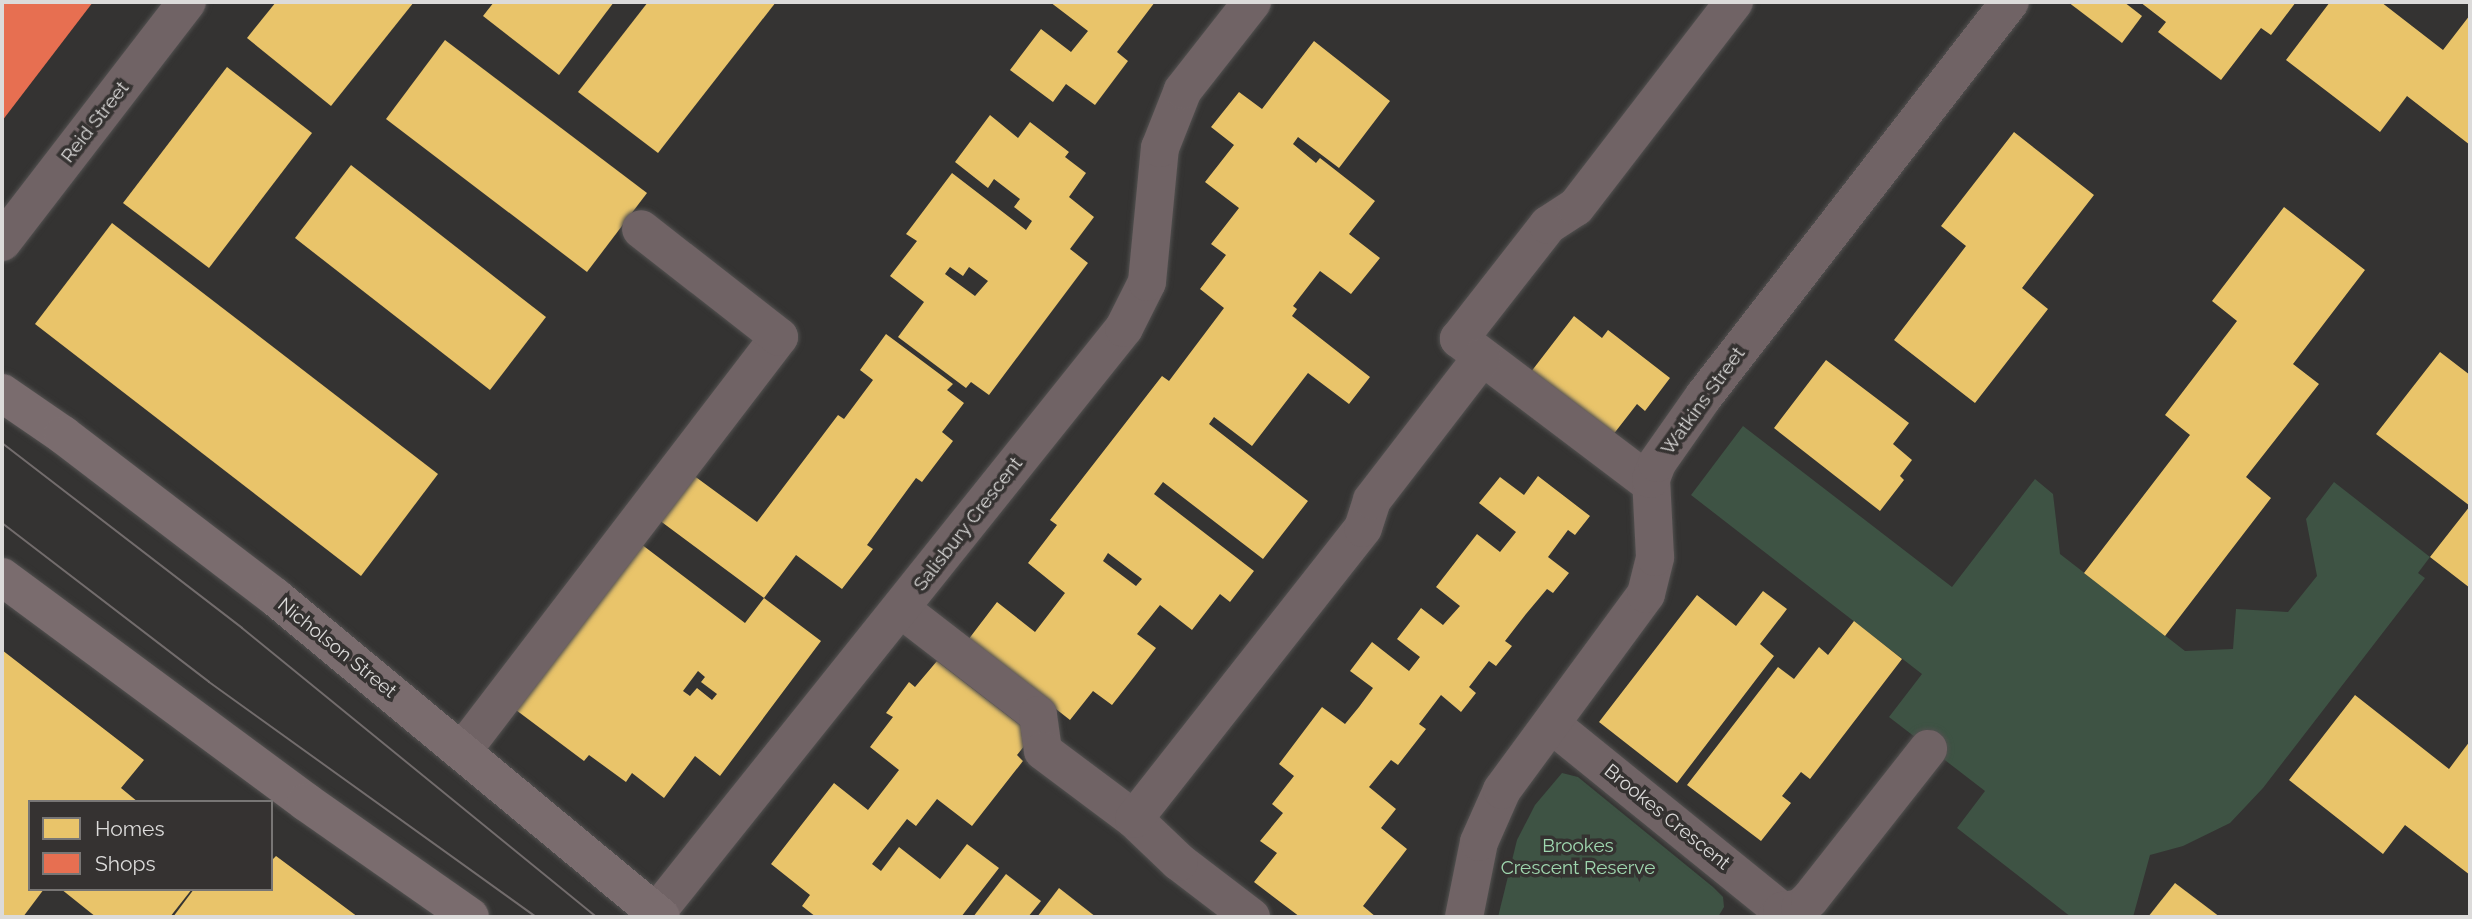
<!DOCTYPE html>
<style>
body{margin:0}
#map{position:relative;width:2472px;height:919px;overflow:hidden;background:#343332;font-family:Raleway,sans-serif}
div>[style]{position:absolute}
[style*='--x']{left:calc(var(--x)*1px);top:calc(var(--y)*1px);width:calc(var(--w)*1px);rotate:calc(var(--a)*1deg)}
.green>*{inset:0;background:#3e5344}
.homes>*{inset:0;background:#e9c46a}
.shops>*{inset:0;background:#e76f51}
.roads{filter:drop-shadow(0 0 2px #525150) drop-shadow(0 0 2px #525150)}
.minor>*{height:38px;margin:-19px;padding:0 19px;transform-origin:19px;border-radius:19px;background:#706365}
.major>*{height:38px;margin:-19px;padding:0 19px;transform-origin:19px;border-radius:19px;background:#7a6c6e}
.tram>*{height:2px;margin:-1px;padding:0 1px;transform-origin:1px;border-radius:1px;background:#726c6c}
span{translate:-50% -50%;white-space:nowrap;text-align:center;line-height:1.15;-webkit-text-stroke:7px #353231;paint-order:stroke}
.street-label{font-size:19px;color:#dcdbda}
.park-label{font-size:19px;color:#9fd7af}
.frame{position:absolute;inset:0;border:4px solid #dcdbda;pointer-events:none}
.legend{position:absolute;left:28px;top:800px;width:245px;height:91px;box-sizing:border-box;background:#353231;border:2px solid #787675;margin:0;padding:9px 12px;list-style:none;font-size:21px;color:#dcdbda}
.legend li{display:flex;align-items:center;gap:14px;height:35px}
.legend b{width:35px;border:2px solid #787675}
</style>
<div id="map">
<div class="green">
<i style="clip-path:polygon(1743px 426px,1952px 587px,2035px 479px,2053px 494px,2060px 554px,2185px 651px,2233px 649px,2236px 609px,2288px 612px,2317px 576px,2306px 519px,2334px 482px,2430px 557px,2418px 573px,2425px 578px,2263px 788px,2230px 823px,2183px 846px,2150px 855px,2133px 917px,2071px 917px,1957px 828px,1985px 791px,1889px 717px,1922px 674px,1691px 495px)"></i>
<i style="clip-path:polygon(1562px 773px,1578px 777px,1713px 887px,1723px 897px,1724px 907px,1718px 917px,1498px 917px,1517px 840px,1535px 805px)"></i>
</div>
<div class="homes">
<i style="clip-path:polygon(276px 2px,414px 2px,331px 106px,247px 38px)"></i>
<i style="clip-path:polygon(494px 2px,614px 2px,559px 75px,483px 16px)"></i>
<i style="clip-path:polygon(648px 2px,776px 2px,658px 153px,578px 92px)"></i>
<i style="clip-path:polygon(1050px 2px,1155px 2px,1117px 52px,1128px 61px,1095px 105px,1066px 84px,1053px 102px,1010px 70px,1041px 29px,1071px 52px,1088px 31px)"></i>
<i style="clip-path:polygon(2068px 2px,2124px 2px,2142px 16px,2122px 43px)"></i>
<i style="clip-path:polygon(2140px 2px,2296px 2px,2271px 35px,2261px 28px,2221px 80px,2158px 32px,2166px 22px)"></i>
<i style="clip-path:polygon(2330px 2px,2381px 2px,2443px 50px,2470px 15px,2470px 145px,2407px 96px,2380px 132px,2286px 60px)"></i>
<i style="clip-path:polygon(445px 40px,647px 193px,587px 272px,386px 119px)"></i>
<i style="clip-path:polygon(evenodd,1314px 41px,1390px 101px,1339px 168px,1298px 137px,1293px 144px,1316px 163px,1320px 158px,1375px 201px,1349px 234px,1380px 258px,1351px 294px,1320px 271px,1293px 306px,1297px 309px,1292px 316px,1370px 377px,1349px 404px,1308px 373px,1252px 446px,1214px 417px,1209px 424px,1308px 501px,1263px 559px,1163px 482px,1154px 494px,1254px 571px,1230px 602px,1220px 594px,1192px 630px,1160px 605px,1137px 634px,1156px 648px,1134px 677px,1112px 705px,1093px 691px,1070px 720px,968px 640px,997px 602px,1035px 632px,1065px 593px,1028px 563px,1057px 525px,1050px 520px,1162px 376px,1169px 381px,1224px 308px,1200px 289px,1226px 255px,1211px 244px,1239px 208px,1205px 182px,1234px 145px,1211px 127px,1239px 92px,1262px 109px,1314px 41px,1108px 553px,1142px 579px,1136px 586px,1103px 561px,1108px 553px)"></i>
<i style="clip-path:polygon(227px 67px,312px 133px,209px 268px,123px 203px)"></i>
<i style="clip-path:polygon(evenodd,990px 115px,1018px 138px,1030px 122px,1069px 152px,1065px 157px,1086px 173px,1069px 197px,1094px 217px,1070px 249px,1088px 263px,989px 395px,971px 382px,966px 388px,898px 337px,924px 302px,890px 276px,917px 241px,906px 234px,952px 173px,1026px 230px,1032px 221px,1014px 207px,1020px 199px,994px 179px,988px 188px,955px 162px,990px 115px,950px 267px,963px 276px,969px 267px,988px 281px,975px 296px,945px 274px,950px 267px)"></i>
<i style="clip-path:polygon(2014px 132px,2094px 195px,2022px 288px,2048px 309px,1975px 403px,1894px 340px,1966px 246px,1941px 226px)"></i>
<i style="clip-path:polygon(351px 165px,546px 317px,490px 390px,295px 238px)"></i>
<i style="clip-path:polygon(2284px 207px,2365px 270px,2293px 364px,2319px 384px,2246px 477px,2271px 498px,2165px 636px,2084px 573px,2190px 435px,2165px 415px,2237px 321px,2212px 301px)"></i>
<i style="clip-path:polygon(112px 223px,438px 474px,361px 576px,35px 324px)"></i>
<i style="clip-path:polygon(1574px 316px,1602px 338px,1608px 330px,1670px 378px,1645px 411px,1637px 404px,1609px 440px,1527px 377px)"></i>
<i style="clip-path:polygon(evenodd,886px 334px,953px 384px,947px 390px,964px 403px,942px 432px,953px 441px,922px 482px,916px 478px,867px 545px,873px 549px,842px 589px,796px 555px,764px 598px,821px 641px,720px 776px,695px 756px,664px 798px,632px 773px,626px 782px,589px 755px,584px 761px,516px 710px,641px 544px,745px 623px,764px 598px,659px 520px,693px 475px,757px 522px,838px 415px,844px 419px,873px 380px,860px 370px,886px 334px,698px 671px,705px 677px,701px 682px,717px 694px,712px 700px,697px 688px,690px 696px,683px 691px,698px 671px)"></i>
<i style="clip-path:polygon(2440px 352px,2470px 375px,2470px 588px,2430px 557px,2470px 506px,2376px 434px)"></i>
<i style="clip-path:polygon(1826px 360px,1909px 423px,1893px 444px,1912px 460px,1900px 476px,1904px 480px,1880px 511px,1774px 428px)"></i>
<i style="clip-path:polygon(1538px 476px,1590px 516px,1575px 535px,1568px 530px,1548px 557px,1569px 573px,1553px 593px,1547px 589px,1526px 614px,1505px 641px,1512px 646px,1496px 666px,1489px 661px,1469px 687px,1476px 693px,1461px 712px,1441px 695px,1419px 724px,1426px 729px,1398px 765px,1391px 760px,1369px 787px,1396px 809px,1381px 828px,1407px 849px,1363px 906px,1376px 917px,1300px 917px,1254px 882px,1277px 853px,1260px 841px,1283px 813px,1272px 804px,1294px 776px,1279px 764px,1322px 707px,1345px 724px,1359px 707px,1373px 688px,1350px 671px,1372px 642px,1409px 671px,1420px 657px,1397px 639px,1421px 608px,1443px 625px,1460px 606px,1436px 587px,1477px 534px,1500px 552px,1516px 532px,1479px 503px,1500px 477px,1524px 495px)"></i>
<i style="clip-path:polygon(1763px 591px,1787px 609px,1760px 644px,1774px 656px,1677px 783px,1599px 722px,1697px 595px,1736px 626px)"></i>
<i style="clip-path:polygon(1854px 621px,1902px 659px,1810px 779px,1801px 772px,1782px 796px,1791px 803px,1761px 841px,1687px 785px,1778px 667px,1794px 679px,1819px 647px,1828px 655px)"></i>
<i style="clip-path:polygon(2px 650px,144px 760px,121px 788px,138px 802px,30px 802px,30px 889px,44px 889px,23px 917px,6px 917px,2px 914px)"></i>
<i style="clip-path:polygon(937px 661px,1033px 735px,1017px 755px,1023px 761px,972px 826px,937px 799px,916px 826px,907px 819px,872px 864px,881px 871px,899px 847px,940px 879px,967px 844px,999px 868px,961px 917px,816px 917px,802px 906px,810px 895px,771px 864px,834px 783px,868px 810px,899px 770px,870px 747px,893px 717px,886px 713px,909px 682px,915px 687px)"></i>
<i style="clip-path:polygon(2355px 695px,2449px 769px,2470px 741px,2470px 875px,2405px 825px,2383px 854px,2289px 780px)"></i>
<i style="clip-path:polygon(276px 856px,358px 917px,173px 917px,194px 889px,271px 889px,271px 861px)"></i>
<i style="clip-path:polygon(1006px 874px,1041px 901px,1028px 917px,973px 917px)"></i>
<i style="clip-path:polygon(2175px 883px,2220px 917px,2148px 917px)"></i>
<i style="clip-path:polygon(1059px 888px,1096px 917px,1037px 917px)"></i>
<i style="clip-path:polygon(61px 889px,192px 889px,170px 917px,96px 917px)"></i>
</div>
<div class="shops">
<i style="clip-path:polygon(2px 2px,93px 2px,2px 121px)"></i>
</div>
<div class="roads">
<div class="minor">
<i style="--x:2;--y:242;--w:303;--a:-52.4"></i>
<i style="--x:1651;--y:484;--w:241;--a:-142.9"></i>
<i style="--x:1459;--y:339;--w:145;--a:-52"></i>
<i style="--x:1548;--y:225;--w:33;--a:-33"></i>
<i style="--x:1576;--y:207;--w:259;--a:-52.4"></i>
<i style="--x:901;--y:609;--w:173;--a:37.7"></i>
<i style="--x:1038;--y:715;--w:36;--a:82"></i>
<i style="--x:1043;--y:751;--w:114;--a:36.8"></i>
<i style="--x:1551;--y:724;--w:297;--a:39"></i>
<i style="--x:463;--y:750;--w:520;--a:-52.58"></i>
<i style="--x:779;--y:337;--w:175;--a:-142"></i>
<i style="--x:656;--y:913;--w:749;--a:-51.34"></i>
<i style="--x:1124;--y:328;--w:51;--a:-63.4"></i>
<i style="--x:1147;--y:282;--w:135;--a:-84.5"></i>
<i style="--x:1160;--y:148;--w:62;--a:-68.4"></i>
<i style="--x:1183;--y:90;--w:112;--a:-51.9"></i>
<i style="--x:1251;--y:917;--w:91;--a:-142.6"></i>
<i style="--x:1179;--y:862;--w:62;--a:-136.3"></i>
<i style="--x:1134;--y:819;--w:370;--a:-51.8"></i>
<i style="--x:1363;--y:528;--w:29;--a:-72"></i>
<i style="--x:1372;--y:500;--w:180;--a:-52.4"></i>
<i style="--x:1464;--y:917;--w:76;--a:-78.7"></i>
<i style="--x:1479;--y:842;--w:57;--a:-66.1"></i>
<i style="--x:1502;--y:790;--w:243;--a:-53.7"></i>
<i style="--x:1646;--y:594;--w:38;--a:-76"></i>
<i style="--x:1655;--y:557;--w:78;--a:-92.9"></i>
<i style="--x:1651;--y:479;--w:17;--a:-69"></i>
<i style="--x:1657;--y:463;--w:82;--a:-55"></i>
<i style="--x:1704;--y:396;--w:499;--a:-52.2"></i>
<i style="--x:1777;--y:917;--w:8;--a:-50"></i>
<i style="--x:1782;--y:911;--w:18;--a:-9"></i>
<i style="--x:1800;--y:908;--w:13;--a:-42"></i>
<i style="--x:1810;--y:899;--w:191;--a:-51.8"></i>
</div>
<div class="major">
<i style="--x:2;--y:393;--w:74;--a:34.5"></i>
<i style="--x:63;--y:435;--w:267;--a:37.4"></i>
<i style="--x:275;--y:597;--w:501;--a:39.66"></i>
<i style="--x:2;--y:577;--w:378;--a:36.5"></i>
<i style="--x:306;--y:802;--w:200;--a:35"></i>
</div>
</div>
<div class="tram">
<i style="--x:2;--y:443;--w:303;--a:37.6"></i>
<i style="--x:242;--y:628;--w:457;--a:39.2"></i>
<i style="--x:2;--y:523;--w:261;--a:37.5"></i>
<i style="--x:209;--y:682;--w:403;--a:35.7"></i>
</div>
<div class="street-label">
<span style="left:95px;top:122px;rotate:-52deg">Reid Street</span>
<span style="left:1703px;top:401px;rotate:-54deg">Watkins Street</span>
<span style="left:968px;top:524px;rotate:-52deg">Salisbury Crescent</span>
<span style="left:337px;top:648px;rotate:39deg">Nicholson Street</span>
<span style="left:1667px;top:817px;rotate:39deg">Brookes Crescent</span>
</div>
<div class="park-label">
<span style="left:1578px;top:857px">Brookes<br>Crescent Reserve</span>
</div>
<div class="frame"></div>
<ul class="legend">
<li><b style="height:19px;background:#e9c46a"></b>Homes</li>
<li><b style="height:19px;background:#e76f51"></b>Shops</li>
</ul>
</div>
